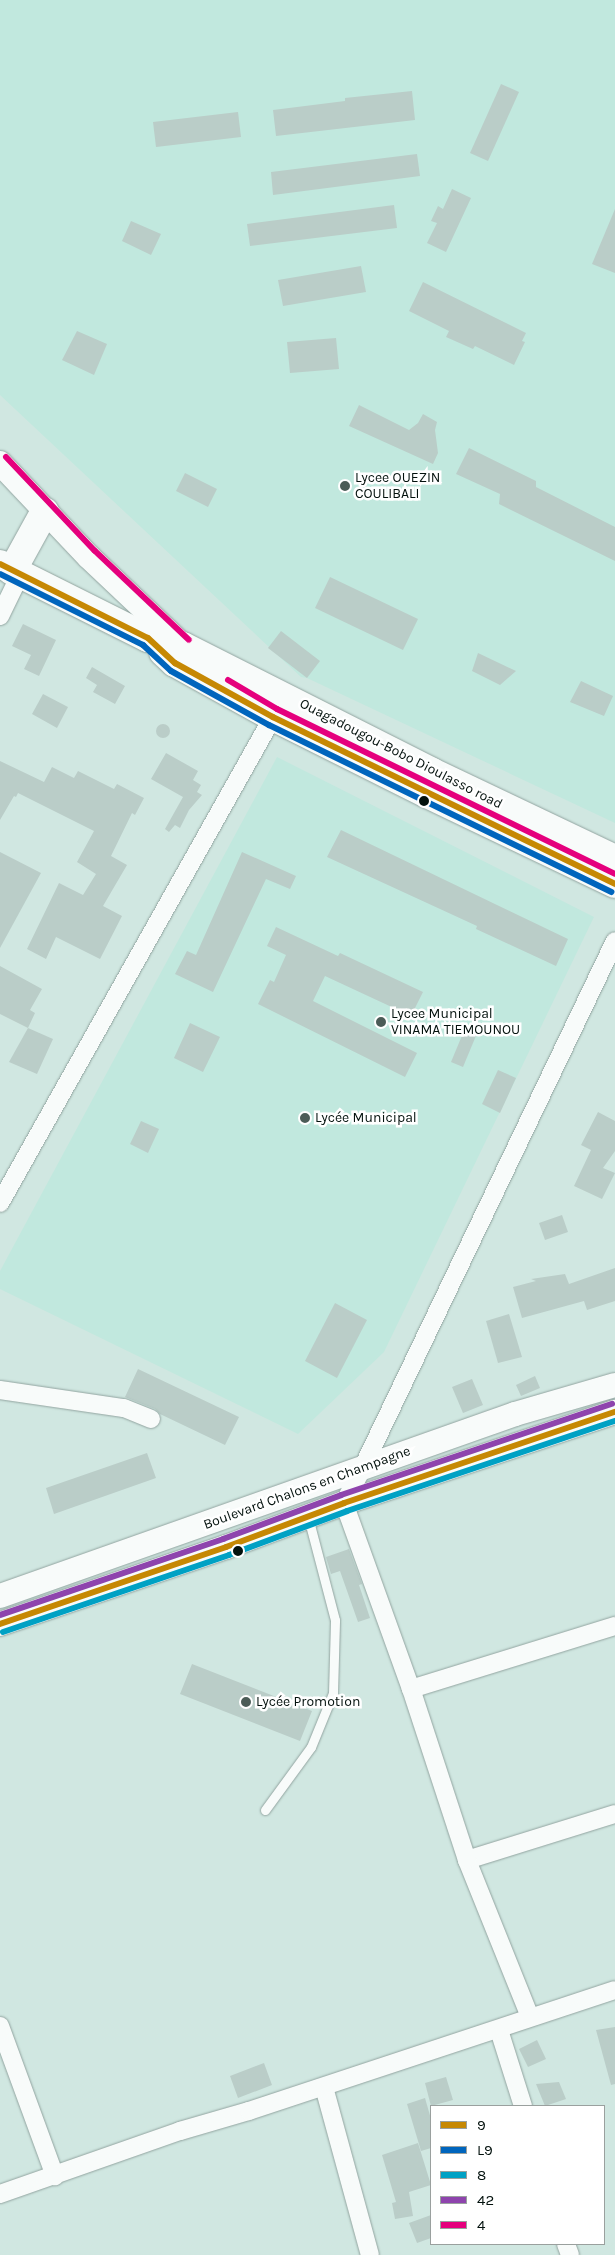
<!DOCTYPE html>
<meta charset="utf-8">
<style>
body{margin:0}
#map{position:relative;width:615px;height:2255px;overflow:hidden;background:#d0e7e1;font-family:Karla,sans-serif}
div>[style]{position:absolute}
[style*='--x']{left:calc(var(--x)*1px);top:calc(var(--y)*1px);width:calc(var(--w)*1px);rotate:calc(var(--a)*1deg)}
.built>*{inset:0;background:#c1e8de}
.building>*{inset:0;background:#bacdc8}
.round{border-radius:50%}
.roads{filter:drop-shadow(0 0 1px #92a4a0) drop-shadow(0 0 1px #92a4a0)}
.lane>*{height:9px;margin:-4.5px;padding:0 4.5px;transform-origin:4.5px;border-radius:4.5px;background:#f8fbfa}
.street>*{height:18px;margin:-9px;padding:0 9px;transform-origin:9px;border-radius:9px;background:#f8fbfa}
.secondary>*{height:24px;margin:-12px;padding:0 12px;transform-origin:12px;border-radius:12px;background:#f8fbfa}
.highway>*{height:28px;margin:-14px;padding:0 14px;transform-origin:14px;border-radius:14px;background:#f8fbfa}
.bus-1>*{height:6px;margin:-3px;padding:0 3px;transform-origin:3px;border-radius:3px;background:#c68803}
.bus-2>*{height:6px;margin:-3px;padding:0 3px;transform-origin:3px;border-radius:3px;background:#0065bd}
.bus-3>*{height:6px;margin:-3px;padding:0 3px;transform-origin:3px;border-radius:3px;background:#00a1c4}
.bus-4>*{height:6px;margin:-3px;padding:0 3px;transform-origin:3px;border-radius:3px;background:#8e44ad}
.bus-5>*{height:6px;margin:-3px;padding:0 3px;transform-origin:3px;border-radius:3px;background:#e5007d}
.dots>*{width:14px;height:14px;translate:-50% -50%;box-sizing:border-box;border:2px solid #fff;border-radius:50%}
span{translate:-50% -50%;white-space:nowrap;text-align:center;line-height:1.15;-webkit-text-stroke:5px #fff;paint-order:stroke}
.poi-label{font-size:14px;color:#03110d}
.left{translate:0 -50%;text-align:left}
.street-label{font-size:14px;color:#03110d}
.legend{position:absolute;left:430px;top:2105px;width:175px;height:140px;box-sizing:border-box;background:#fff;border:1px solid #9aa09e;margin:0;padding:6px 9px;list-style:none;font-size:15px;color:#03110d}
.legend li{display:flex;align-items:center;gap:10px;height:25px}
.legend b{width:25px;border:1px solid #9aa09e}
</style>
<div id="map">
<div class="built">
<i style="clip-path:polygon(0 0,615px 0,615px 823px,307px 678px,301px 677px,0 395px)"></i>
<i style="clip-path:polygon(277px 757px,594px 917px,384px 1352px,298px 1434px,0 1289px,0 1271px)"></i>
</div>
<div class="building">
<i style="clip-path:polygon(501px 84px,519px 92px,488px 161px,470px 153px)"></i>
<i style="clip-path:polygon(412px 91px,415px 120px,276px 136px,273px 110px,345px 101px,345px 98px)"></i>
<i style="clip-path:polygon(238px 112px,241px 137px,156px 147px,153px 122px)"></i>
<i style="clip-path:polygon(417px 154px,420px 176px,273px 195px,271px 172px)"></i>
<i style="clip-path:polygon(452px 189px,471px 198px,446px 252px,427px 243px,437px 223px,431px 221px,438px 206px,443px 209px)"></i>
<i style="clip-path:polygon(394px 205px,397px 228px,250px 246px,247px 224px)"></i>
<i style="clip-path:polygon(615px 209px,615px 273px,592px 264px)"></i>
<i style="clip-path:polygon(131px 221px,161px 234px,151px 255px,122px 241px)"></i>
<i style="clip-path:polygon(361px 266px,366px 292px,283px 306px,278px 280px)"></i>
<i style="clip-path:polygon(423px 282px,526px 333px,522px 341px,525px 342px,514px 365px,475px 346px,473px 349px,446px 337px,449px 331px,409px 311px)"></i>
<i style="clip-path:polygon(77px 331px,107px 344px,94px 375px,62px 360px)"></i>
<i style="clip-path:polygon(336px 338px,339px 369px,290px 373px,287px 342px)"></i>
<i style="clip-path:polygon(359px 405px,409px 430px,418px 423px,423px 414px,437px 422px,435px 430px,438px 453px,433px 464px,349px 426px)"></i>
<i style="clip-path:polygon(469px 448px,536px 481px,536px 487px,615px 527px,615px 561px,499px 504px,500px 494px,456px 474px)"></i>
<i style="clip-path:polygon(185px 473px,217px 489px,208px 507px,176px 491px)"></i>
<i style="clip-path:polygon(330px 577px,418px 619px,403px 650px,315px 608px)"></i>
<i style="clip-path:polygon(23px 624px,56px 640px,39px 676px,24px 669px,31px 655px,12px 646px)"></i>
<i style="clip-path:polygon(281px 631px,320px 661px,307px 678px,268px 648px)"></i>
<i style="clip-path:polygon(478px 653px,516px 671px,500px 685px,472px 671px)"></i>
<i style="clip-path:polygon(92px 667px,125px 686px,115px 704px,93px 692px,97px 685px,86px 678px)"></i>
<i style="clip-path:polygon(581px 681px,613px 696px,604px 716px,570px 702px)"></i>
<i style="clip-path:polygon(43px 694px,68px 707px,57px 728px,32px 714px)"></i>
<i class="round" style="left:156px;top:724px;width:14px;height:14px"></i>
<i style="clip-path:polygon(166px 753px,198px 771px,193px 780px,201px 785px,197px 792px,202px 795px,189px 810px,180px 828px,175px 825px,169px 832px,165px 829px,183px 797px,151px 779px)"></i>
<i style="clip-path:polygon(0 761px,44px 782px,52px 767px,74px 778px,78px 771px,114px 789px,117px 784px,144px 798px,135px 815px,132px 813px,111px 856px,127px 865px,103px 906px,122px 916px,100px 959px,56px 937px,46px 959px,27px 949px,59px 883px,83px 895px,96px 874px,77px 862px,94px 831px,18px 793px,16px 797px,14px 796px,0 820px)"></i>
<i style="clip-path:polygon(341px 830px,568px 939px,556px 966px,476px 929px,477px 926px,327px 857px)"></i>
<i style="clip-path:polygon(0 852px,41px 873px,0 948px)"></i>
<i style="clip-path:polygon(242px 852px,296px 876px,290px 889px,266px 879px,213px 992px,175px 974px,187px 951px,196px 955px)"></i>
<i style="clip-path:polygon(276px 927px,338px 956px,340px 953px,423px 992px,411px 1016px,325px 976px,313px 1001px,417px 1053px,405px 1077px,258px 1004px,270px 980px,274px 982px,286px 955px,267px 946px)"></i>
<i style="clip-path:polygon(0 966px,42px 989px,30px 1010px,35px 1013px,28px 1028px,0 1014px)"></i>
<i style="clip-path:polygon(190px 1023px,220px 1037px,203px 1072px,174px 1058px)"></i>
<i style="clip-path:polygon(466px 1026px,478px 1031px,463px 1067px,451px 1062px)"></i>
<i style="clip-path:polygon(28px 1028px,53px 1039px,37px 1074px,9px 1062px)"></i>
<i style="clip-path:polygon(498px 1070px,516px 1078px,500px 1113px,482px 1104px)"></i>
<i style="clip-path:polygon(598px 1112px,615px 1121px,615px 1151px,603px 1168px,615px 1173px,602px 1199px,574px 1186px,591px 1150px,581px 1145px)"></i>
<i style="clip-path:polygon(141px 1121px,159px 1129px,148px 1153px,130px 1144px)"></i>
<i style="clip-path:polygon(562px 1215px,568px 1232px,545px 1240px,539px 1223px)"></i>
<i style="clip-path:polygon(615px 1268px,615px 1301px,587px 1310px,584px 1301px,522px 1318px,513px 1287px,536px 1281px,531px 1279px,565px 1274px,569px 1284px)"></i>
<i style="clip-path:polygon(335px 1303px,367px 1320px,337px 1378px,305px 1361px)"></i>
<i style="clip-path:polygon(509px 1314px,522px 1357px,498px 1363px,486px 1321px)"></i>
<i style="clip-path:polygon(138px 1369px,239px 1417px,225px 1445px,160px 1414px,155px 1409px,125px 1397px)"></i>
<i style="clip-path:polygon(535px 1376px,540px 1388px,521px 1396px,516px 1385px)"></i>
<i style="clip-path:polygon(472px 1379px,483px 1405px,463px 1413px,452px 1387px)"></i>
<i style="clip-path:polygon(147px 1453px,156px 1478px,54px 1514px,46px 1488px)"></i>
<i style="clip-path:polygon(349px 1549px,362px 1584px,359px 1585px,370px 1618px,358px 1622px,340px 1571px,331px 1574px,326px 1557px)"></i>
<i style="clip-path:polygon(192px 1664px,312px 1711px,300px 1741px,180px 1694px)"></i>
<i style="clip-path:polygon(615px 2027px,615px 2084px,611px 2085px,596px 2030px)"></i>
<i style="clip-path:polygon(537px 2040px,546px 2059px,528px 2067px,519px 2049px)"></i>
<i style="clip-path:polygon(264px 2063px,272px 2085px,238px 2098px,230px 2076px)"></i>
<i style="clip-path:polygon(446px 2077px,453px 2100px,431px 2106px,425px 2083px)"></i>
<i style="clip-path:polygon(559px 2082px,566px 2099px,545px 2106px,536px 2084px)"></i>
<i style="clip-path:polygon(425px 2098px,431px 2119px,431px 2148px,421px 2151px,407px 2104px)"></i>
<i style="clip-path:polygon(418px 2143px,431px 2185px,409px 2192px,413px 2216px,395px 2219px,392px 2203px,396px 2202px,382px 2155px)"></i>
<i style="clip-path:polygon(431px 2215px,431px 2238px,417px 2243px,409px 2223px)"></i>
</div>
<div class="roads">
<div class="lane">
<i style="--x:265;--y:1810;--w:78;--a:-53.9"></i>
<i style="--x:311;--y:1747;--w:58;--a:-67.8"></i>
<i style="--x:333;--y:1693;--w:73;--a:-88.4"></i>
<i style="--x:335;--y:1620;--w:106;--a:-104.7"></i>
</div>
<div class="street">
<i style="--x:0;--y:616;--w:46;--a:-64"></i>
<i style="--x:0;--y:1203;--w:568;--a:-60.68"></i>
<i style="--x:0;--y:1390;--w:125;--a:8.3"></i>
<i style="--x:124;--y:1408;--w:29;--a:22"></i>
<i style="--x:411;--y:1689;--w:214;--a:-17.2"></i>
<i style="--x:467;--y:1860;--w:155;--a:-17.3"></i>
<i style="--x:530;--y:2017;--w:169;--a:-111.9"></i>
<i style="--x:467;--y:1860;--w:180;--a:-108.1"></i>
<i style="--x:411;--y:1689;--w:198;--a:-109.8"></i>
<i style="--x:344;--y:1503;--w:41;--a:-62.2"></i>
<i style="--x:363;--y:1467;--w:583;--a:-64.4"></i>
<i style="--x:0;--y:2026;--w:160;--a:69.9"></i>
<i style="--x:499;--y:2030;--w:80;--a:72.5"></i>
<i style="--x:324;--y:2087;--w:174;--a:74.7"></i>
<i style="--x:0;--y:2194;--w:191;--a:-19.3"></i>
<i style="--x:180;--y:2131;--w:72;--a:-16.2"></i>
<i style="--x:249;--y:2111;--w:385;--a:-18.3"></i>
<i style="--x:566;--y:2244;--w:12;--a:70"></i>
</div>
<div class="secondary">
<i style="--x:0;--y:463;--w:129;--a:46.6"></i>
<i style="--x:89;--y:557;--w:129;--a:43.4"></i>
<i style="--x:0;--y:1596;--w:546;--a:-19.46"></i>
<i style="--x:515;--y:1414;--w:104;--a:-16.2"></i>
<i style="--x:0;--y:1624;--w:239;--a:-18.8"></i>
<i style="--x:226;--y:1547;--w:126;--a:-20.4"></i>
<i style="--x:344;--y:1503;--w:286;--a:-18.6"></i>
</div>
<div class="highway">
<i style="--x:0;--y:564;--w:165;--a:26.6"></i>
<i style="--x:148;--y:638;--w:36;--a:13"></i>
<i style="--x:183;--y:646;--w:279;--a:26.8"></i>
<i style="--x:432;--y:772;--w:203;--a:25.4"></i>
<i style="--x:12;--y:571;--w:68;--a:-61.2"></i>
<i style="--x:163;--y:652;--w:16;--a:43"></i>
<i style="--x:175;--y:663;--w:112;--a:28.9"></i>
<i style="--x:273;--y:717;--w:172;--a:26.6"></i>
<i style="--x:427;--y:794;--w:208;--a:25.6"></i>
</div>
</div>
<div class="bus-1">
<i style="--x:0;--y:564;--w:165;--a:26.6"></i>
<i style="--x:148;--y:638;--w:37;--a:43"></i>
<i style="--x:175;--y:663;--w:112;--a:28.9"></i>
<i style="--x:273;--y:717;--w:381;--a:26"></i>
<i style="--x:0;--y:1624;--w:239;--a:-18.8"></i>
<i style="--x:226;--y:1547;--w:126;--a:-20.4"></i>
<i style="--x:344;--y:1503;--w:286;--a:-18.6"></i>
</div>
<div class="bus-2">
<i style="--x:0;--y:574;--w:160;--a:26.4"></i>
<i style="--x:143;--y:645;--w:38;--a:43"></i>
<i style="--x:171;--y:671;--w:112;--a:28.9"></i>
<i style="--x:269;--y:725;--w:381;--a:26"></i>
</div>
<div class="bus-3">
<i style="--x:3;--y:1632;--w:239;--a:-18.8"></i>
<i style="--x:229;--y:1555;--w:126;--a:-20.4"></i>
<i style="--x:347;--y:1511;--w:283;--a:-18.6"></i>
</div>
<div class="bus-4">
<i style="--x:0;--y:1615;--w:236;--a:-18.8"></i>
<i style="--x:223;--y:1539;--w:126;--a:-20.4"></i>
<i style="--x:341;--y:1495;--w:286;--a:-18.6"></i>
</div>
<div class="bus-5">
<i style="--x:6;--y:457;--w:129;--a:46.6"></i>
<i style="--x:95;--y:551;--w:129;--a:43.4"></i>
<i style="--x:228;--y:680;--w:57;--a:30.6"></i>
<i style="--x:277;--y:709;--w:376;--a:26"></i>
</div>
<div class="dots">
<i style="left:345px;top:486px;background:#4b5c57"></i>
<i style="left:424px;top:801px;background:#03110d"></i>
<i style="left:381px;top:1022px;background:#4b5c57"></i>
<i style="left:305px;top:1118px;background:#4b5c57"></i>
<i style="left:238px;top:1551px;background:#03110d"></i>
<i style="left:246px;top:1702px;background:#4b5c57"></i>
</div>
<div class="poi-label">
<span class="left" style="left:355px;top:486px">Lycee OUEZIN<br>COULIBALI</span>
<span class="left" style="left:391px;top:1022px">Lycee Municipal<br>VINAMA TIEMOUNOU</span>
<span class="left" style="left:315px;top:1118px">Lycée Municipal</span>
<span class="left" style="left:256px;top:1702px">Lycée Promotion</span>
</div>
<div class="street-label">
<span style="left:401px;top:754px;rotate:27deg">Ouagadougou-Bobo Dioulasso road</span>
<span style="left:307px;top:1488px;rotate:-20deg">Boulevard Chalons en Champagne</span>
</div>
<ul class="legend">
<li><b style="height:6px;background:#c68803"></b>9</li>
<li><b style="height:6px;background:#0065bd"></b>L9</li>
<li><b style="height:6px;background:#00a1c4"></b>8</li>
<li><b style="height:6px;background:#8e44ad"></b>42</li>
<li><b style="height:6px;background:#e5007d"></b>4</li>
</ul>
</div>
